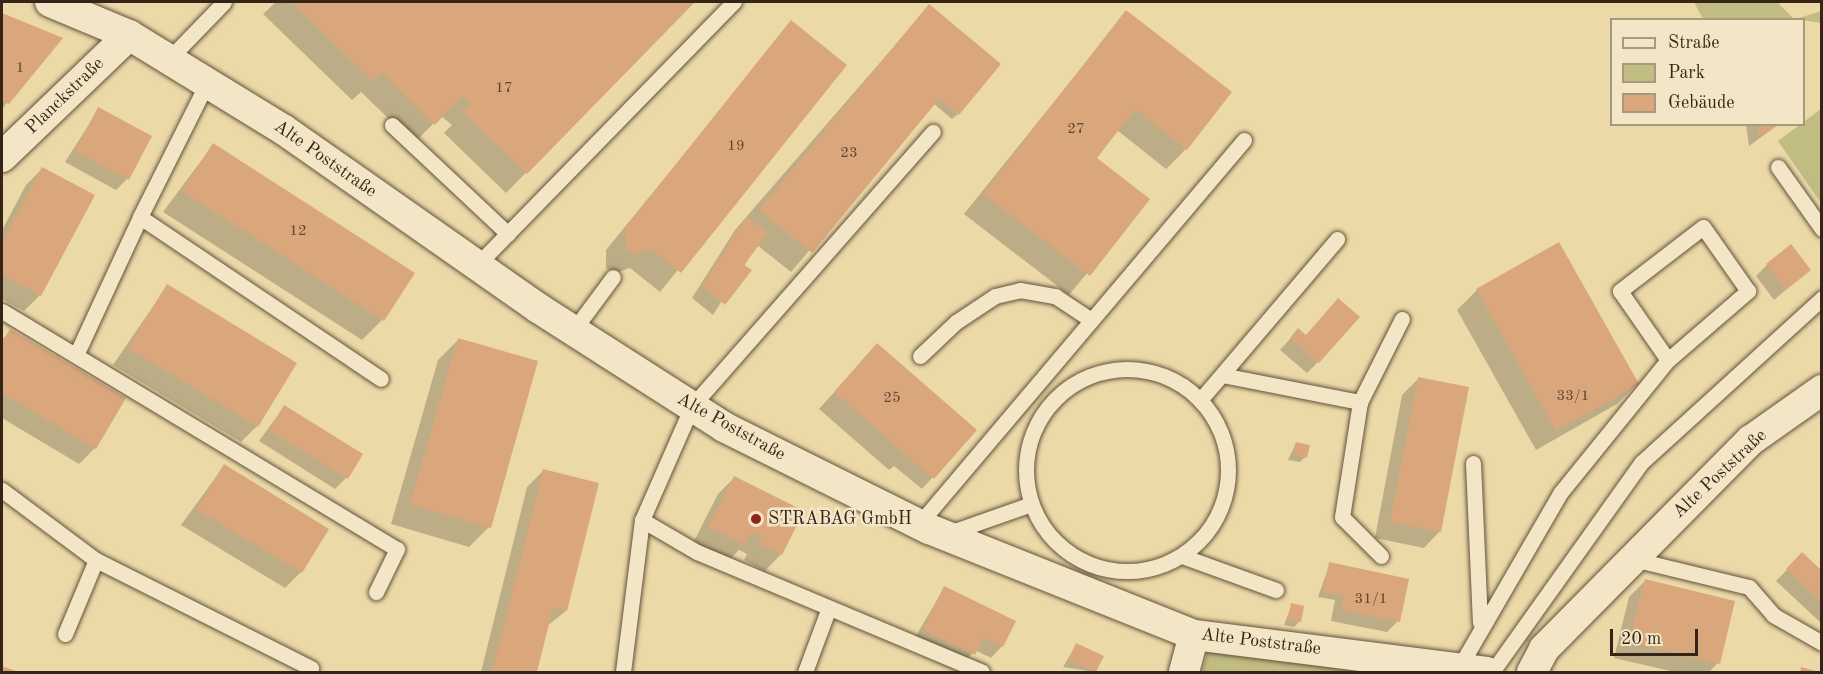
<!DOCTYPE html>
<meta charset="utf-8">
<style>
body{margin:0}
#map{position:relative;width:1823px;height:674px;overflow:hidden;background:#ecd9a8;font-family:"Old Standard TT",serif}
div>[style]{position:absolute}
[style*='--x']{left:calc(var(--x)*1px);top:calc(var(--y)*1px);width:calc(var(--w)*1px);rotate:calc(var(--a)*1deg)}
.green>*{inset:0;background:#c0bc82}
.shadow>*{inset:0;background:#0003}
.building>*{inset:0;background:#daa77d}
.roads{filter:drop-shadow(0 0 2px #62523c) drop-shadow(0 0 2px #62523c)}
.lane>*{height:15px;margin:-7.5px;padding:0 7.5px;transform-origin:7.5px;border-radius:7.5px;background:#f3e6c6}
.lane>.ring{margin:-7.5px;padding:0;box-sizing:content-box;background:none;border:15px solid #f3e6c6;border-radius:50%}
.street>*{height:30px;margin:-15px;padding:0 15px;transform-origin:15px;border-radius:15px;background:#f3e6c6}
.dots>*{width:16px;height:16px;translate:-50% -50%;box-sizing:border-box;border:3px solid #f3e6c6;border-radius:50%}
span{translate:-50% -50%;white-space:nowrap;text-align:center;line-height:1.15;-webkit-text-stroke:5px #f3e6c6;paint-order:stroke}
.number-label{font-size:15px;color:#5e4631}
.number-label span{-webkit-text-stroke-width:0}
.street-label{font-size:18px;color:#342518}
.poi-label{font-size:18px;color:#342518}
.left{translate:0 -50%;text-align:left}
.frame{position:absolute;inset:0;border:3px solid #342518;pointer-events:none}
.legend{position:absolute;left:1610px;top:18px;width:195px;height:108px;box-sizing:border-box;background:#f3e6c6;border:2px solid #a79980;margin:0;padding:8px 10px;list-style:none;font-size:18px;color:#342518}
.legend li{display:flex;align-items:center;gap:12px;height:30px}
.legend b{width:30px;border:2px solid #a79980}
.scale{position:absolute;left:1610px;top:629px;width:88px;height:27px;box-sizing:border-box;border:3px solid #342518;border-top:0;padding-left:8px;font-size:18px;line-height:21px;white-space:nowrap;color:#342518;-webkit-text-stroke:4px #f3e6c6;paint-order:stroke}
</style>
<div id="map">
<div class="green">
<i style="clip-path:polygon(1694px 2px,1777px 2px,1794px 19px,1703px 19px)"></i>
<i style="clip-path:polygon(1821px 11px,1821px 23px,1796px 19px)"></i>
<i style="clip-path:polygon(1821px 109px,1821px 203px,1778px 141px)"></i>
<i style="clip-path:polygon(1210px 643px,1395px 672px,1202px 672px)"></i>
</div>
<div class="shadow">
<i style="clip-path:polygon(276px 2px,693px 2px,506px 193px,444px 133px,452px 125px,441px 116px,414px 143px,361px 92px,352px 100px,263px 14px)"></i>
<i style="clip-path:polygon(929px 6px,958px 114px,952px 119px,934px 104px,791px 272px,757px 245px,713px 315px,692px 298px,735px 230px)"></i>
<i style="clip-path:polygon(1126px 12px,1186px 149px,1166px 169px,1117px 130px,1095px 158px,1148px 199px,1069px 295px,964px 214px)"></i>
<i style="clip-path:polygon(2px 15px,61px 38px,2px 109px)"></i>
<i style="clip-path:polygon(792px 22px,845px 65px,660px 292px,630px 268px,615px 273px,606px 268px,606px 250px)"></i>
<i style="clip-path:polygon(99px 109px,127px 179px,116px 190px,65px 162px)"></i>
<i style="clip-path:polygon(1746px 124px,1779px 124px,1749px 146px)"></i>
<i style="clip-path:polygon(213px 145px,382px 320px,362px 340px,163px 212px)"></i>
<i style="clip-path:polygon(42px 169px,40px 295px,24px 311px,2px 299px,2px 230px,26px 185px)"></i>
<i style="clip-path:polygon(1767px 265px,1809px 270px,1774px 300px,1756px 276px)"></i>
<i style="clip-path:polygon(167px 286px,257px 426px,241px 442px,113px 365px)"></i>
<i style="clip-path:polygon(1477px 290px,1637px 384px,1617px 404px,1536px 450px,1457px 310px)"></i>
<i style="clip-path:polygon(1298px 330px,1318px 362px,1307px 373px,1280px 350px)"></i>
<i style="clip-path:polygon(10px 331px,95px 448px,79px 464px,2px 418px,2px 340px)"></i>
<i style="clip-path:polygon(458px 340px,489px 527px,469px 547px,391px 524px,438px 360px)"></i>
<i style="clip-path:polygon(877px 345px,975px 430px,922px 489px,894px 466px,889px 470px,819px 409px)"></i>
<i style="clip-path:polygon(1418px 379px,1440px 531px,1424px 548px,1375px 538px,1402px 395px)"></i>
<i style="clip-path:polygon(284px 407px,346px 478px,335px 489px,259px 441px)"></i>
<i style="clip-path:polygon(1296px 443px,1305px 457px,1300px 462px,1288px 460px)"></i>
<i style="clip-path:polygon(224px 466px,301px 572px,285px 588px,181px 525px)"></i>
<i style="clip-path:polygon(543px 471px,566px 611px,547px 626px,536px 672px,481px 672px,527px 487px)"></i>
<i style="clip-path:polygon(734px 478px,802px 511px,781px 554px,765px 571px,744px 560px,747px 554px,739px 550px,728px 561px,693px 543px,718px 494px)"></i>
<i style="clip-path:polygon(1802px 554px,1822px 573px,1822px 624px,1776px 581px)"></i>
<i style="clip-path:polygon(1330px 563px,1398px 621px,1387px 632px,1331px 621px,1335px 600px,1318px 597px)"></i>
<i style="clip-path:polygon(1645px 581px,1718px 663px,1709px 672px,1675px 672px,1614px 658px,1629px 597px)"></i>
<i style="clip-path:polygon(944px 588px,1002px 646px,991px 658px,975px 650px,962px 665px,913px 641px)"></i>
<i style="clip-path:polygon(1292px 604px,1299px 622px,1294px 627px,1284px 625px)"></i>
<i style="clip-path:polygon(1076px 645px,1102px 656px,1095px 672px,1063px 667px)"></i>
</div>
<div class="building">
<i style="clip-path:polygon(291px 2px,695px 2px,527px 174px,463px 112px,470px 104px,462px 96px,435px 125px,382px 73px,373px 81px)"></i>
<i style="clip-path:polygon(929px 4px,1001px 64px,959px 115px,939px 99px,812px 253px,759px 210px)"></i>
<i style="clip-path:polygon(1126px 10px,1232px 92px,1187px 150px,1135px 109px,1097px 158px,1150px 199px,1090px 276px,983px 194px)"></i>
<i style="clip-path:polygon(2px 13px,63px 38px,9px 104px,2px 100px)"></i>
<i style="clip-path:polygon(791px 20px,847px 65px,681px 273px,651px 249px,636px 254px,626px 248px,625px 228px)"></i>
<i style="clip-path:polygon(98px 107px,152px 136px,129px 180px,75px 151px)"></i>
<i style="clip-path:polygon(1758px 124px,1781px 124px,1759px 136px)"></i>
<i style="clip-path:polygon(213px 143px,415px 273px,384px 321px,182px 191px)"></i>
<i style="clip-path:polygon(42px 167px,95px 195px,41px 296px,2px 274px,2px 242px)"></i>
<i style="clip-path:polygon(746px 217px,768px 233px,744px 265px,752px 270px,725px 305px,702px 286px)"></i>
<i style="clip-path:polygon(1559px 242px,1639px 384px,1556px 431px,1476px 289px)"></i>
<i style="clip-path:polygon(1791px 244px,1811px 270px,1786px 290px,1766px 264px)"></i>
<i style="clip-path:polygon(167px 284px,297px 363px,258px 427px,128px 348px)"></i>
<i style="clip-path:polygon(1338px 298px,1360px 317px,1319px 363px,1290px 338px,1298px 328px,1306px 335px)"></i>
<i style="clip-path:polygon(10px 329px,126px 398px,96px 449px,2px 393px,2px 343px)"></i>
<i style="clip-path:polygon(458px 338px,538px 361px,491px 528px,410px 504px)"></i>
<i style="clip-path:polygon(877px 343px,977px 430px,934px 479px,834px 392px)"></i>
<i style="clip-path:polygon(1418px 377px,1469px 387px,1441px 532px,1390px 522px)"></i>
<i style="clip-path:polygon(284px 405px,363px 454px,348px 479px,269px 430px)"></i>
<i style="clip-path:polygon(1296px 442px,1310px 445px,1307px 458px,1293px 454px)"></i>
<i style="clip-path:polygon(224px 464px,329px 529px,302px 573px,196px 509px)"></i>
<i style="clip-path:polygon(543px 469px,599px 483px,567px 611px,553px 608px,537px 672px,492px 672px)"></i>
<i style="clip-path:polygon(734px 476px,804px 511px,782px 555px,759px 544px,762px 537px,752px 532px,745px 545px,708px 527px)"></i>
<i style="clip-path:polygon(1802px 552px,1822px 571px,1822px 603px,1786px 569px)"></i>
<i style="clip-path:polygon(1329px 562px,1409px 579px,1400px 622px,1341px 610px,1344px 596px,1323px 592px)"></i>
<i style="clip-path:polygon(1645px 579px,1735px 601px,1720px 664px,1629px 642px)"></i>
<i style="clip-path:polygon(944px 586px,1016px 621px,1003px 647px,983px 638px,975px 655px,923px 630px)"></i>
<i style="clip-path:polygon(1291px 603px,1304px 606px,1301px 622px,1288px 620px)"></i>
<i style="clip-path:polygon(1076px 643px,1104px 656px,1096px 672px,1068px 661px)"></i>
<i style="clip-path:polygon(2px 666px,18px 672px,2px 672px)"></i>
<i style="clip-path:polygon(1801px 667px,1820px 672px,1800px 672px)"></i>
</div>
<div class="roads">
<div class="lane">
<i style="--x:169;--y:59;--w:79;--a:-46"></i>
<i style="--x:207;--y:83;--w:150;--a:116.6"></i>
<i style="--x:140;--y:217;--w:290;--a:33.9"></i>
<i style="--x:392;--y:125;--w:159;--a:43.2"></i>
<i style="--x:1778;--y:167;--w:76;--a:54.6"></i>
<i style="--x:477;--y:265;--w:368;--a:-45.7"></i>
<i style="--x:2;--y:311;--w:461;--a:31.1"></i>
<i style="--x:397;--y:549;--w:48;--a:116"></i>
<i style="--x:573;--y:331;--w:67;--a:-53.5"></i>
<i style="--x:76;--y:355;--w:152;--a:-65.1"></i>
<i style="--x:920;--y:356;--w:50;--a:-43.4"></i>
<i style="--x:956;--y:322;--w:47;--a:-33.7"></i>
<i style="--x:995;--y:296;--w:26;--a:-13"></i>
<i style="--x:1020;--y:290;--w:36;--a:10"></i>
<i style="--x:1055;--y:296;--w:43;--a:33.7"></i>
<i class="ring" style="left:1026px;top:369px;width:187px;height:187px"></i>
<i style="--x:1222;--y:375;--w:141;--a:11.1"></i>
<i style="--x:1201;--y:399;--w:210;--a:-49.6"></i>
<i style="--x:1473;--y:463;--w:159;--a:87.5"></i>
<i style="--x:2;--y:490;--w:117;--a:36.7"></i>
<i style="--x:96;--y:560;--w:241;--a:26.7"></i>
<i style="--x:642;--y:520;--w:64;--a:30.2"></i>
<i style="--x:697;--y:552;--w:309;--a:22.8"></i>
<i style="--x:919;--y:524;--w:503;--a:-49.76"></i>
<i style="--x:946;--y:534;--w:90;--a:-19.4"></i>
<i style="--x:1182;--y:556;--w:100;--a:19.9"></i>
<i style="--x:1381;--y:556;--w:55;--a:-135"></i>
<i style="--x:1342;--y:517;--w:116;--a:-81.1"></i>
<i style="--x:1360;--y:402;--w:93;--a:-63.2"></i>
<i style="--x:1633;--y:559;--w:119;--a:13.6"></i>
<i style="--x:1749;--y:587;--w:37;--a:49"></i>
<i style="--x:1773;--y:615;--w:56;--a:29.7"></i>
<i style="--x:65;--y:634;--w:80;--a:-67.3"></i>
<i style="--x:1460;--y:666;--w:201;--a:-59.9"></i>
<i style="--x:1561;--y:492;--w:170;--a:-51"></i>
<i style="--x:1668;--y:360;--w:106;--a:-40.8"></i>
<i style="--x:1748;--y:291;--w:78;--a:-125.1"></i>
<i style="--x:1703;--y:227;--w:105;--a:142.4"></i>
<i style="--x:1620;--y:291;--w:84;--a:55.2"></i>
<i style="--x:623;--y:672;--w:153;--a:-82.9"></i>
<i style="--x:642;--y:520;--w:124;--a:-66.3"></i>
<i style="--x:692;--y:406;--w:365;--a:-48.7"></i>
<i style="--x:805;--y:672;--w:66;--a:-69.6"></i>
<i style="--x:1492;--y:672;--w:258;--a:-54.5"></i>
<i style="--x:1642;--y:462;--w:244;--a:-42.3"></i>
</div>
<div class="street">
<i style="--x:50;--y:2;--w:86;--a:22.7"></i>
<i style="--x:129;--y:35;--w:182;--a:31.5"></i>
<i style="--x:284;--y:130;--w:310;--a:35"></i>
<i style="--x:538;--y:308;--w:221;--a:32.6"></i>
<i style="--x:724;--y:427;--w:229;--a:26.5"></i>
<i style="--x:929;--y:529;--w:285;--a:21.8"></i>
<i style="--x:1194;--y:635;--w:295;--a:7.2"></i>
<i style="--x:2;--y:157;--w:176;--a:-43.8"></i>
<i style="--x:1184;--y:672;--w:38;--a:-75"></i>
<i style="--x:1532;--y:672;--w:26;--a:-62"></i>
<i style="--x:1544;--y:649;--w:294;--a:-45.3"></i>
<i style="--x:1751;--y:440;--w:87;--a:-35.2"></i>
</div>
</div>
<div class="dots">
<i style="left:756px;top:519px;background:#8f2418"></i>
</div>
<div class="number-label">
<span style="left:20px;top:69px">1</span>
<span style="left:504px;top:89px">17</span>
<span style="left:1076px;top:130px">27</span>
<span style="left:736px;top:147px">19</span>
<span style="left:849px;top:154px">23</span>
<span style="left:298px;top:232px">12</span>
<span style="left:1573px;top:397px">33/1</span>
<span style="left:892px;top:399px">25</span>
<span style="left:1371px;top:600px">31/1</span>
</div>
<div class="street-label">
<span style="left:65px;top:96px;rotate:-44deg">Planckstraße</span>
<span style="left:325px;top:159px;rotate:35deg">Alte Poststraße</span>
<span style="left:731px;top:427px;rotate:29deg">Alte Poststraße</span>
<span style="left:1720px;top:474px;rotate:-43deg">Alte Poststraße</span>
<span style="left:1261px;top:642px;rotate:7deg">Alte Poststraße</span>
</div>
<div class="poi-label">
<span class="left" style="left:768px;top:519px">STRABAG GmbH</span>
</div>
<div class="frame"></div>
<ul class="legend">
<li><b style="height:8px;background:#f3e6c6"></b>Straße</li>
<li><b style="height:16px;background:#c0bc82"></b>Park</li>
<li><b style="height:16px;background:#daa77d"></b>Gebäude</li>
</ul>
<div class="scale">20 m</div>
</div>
